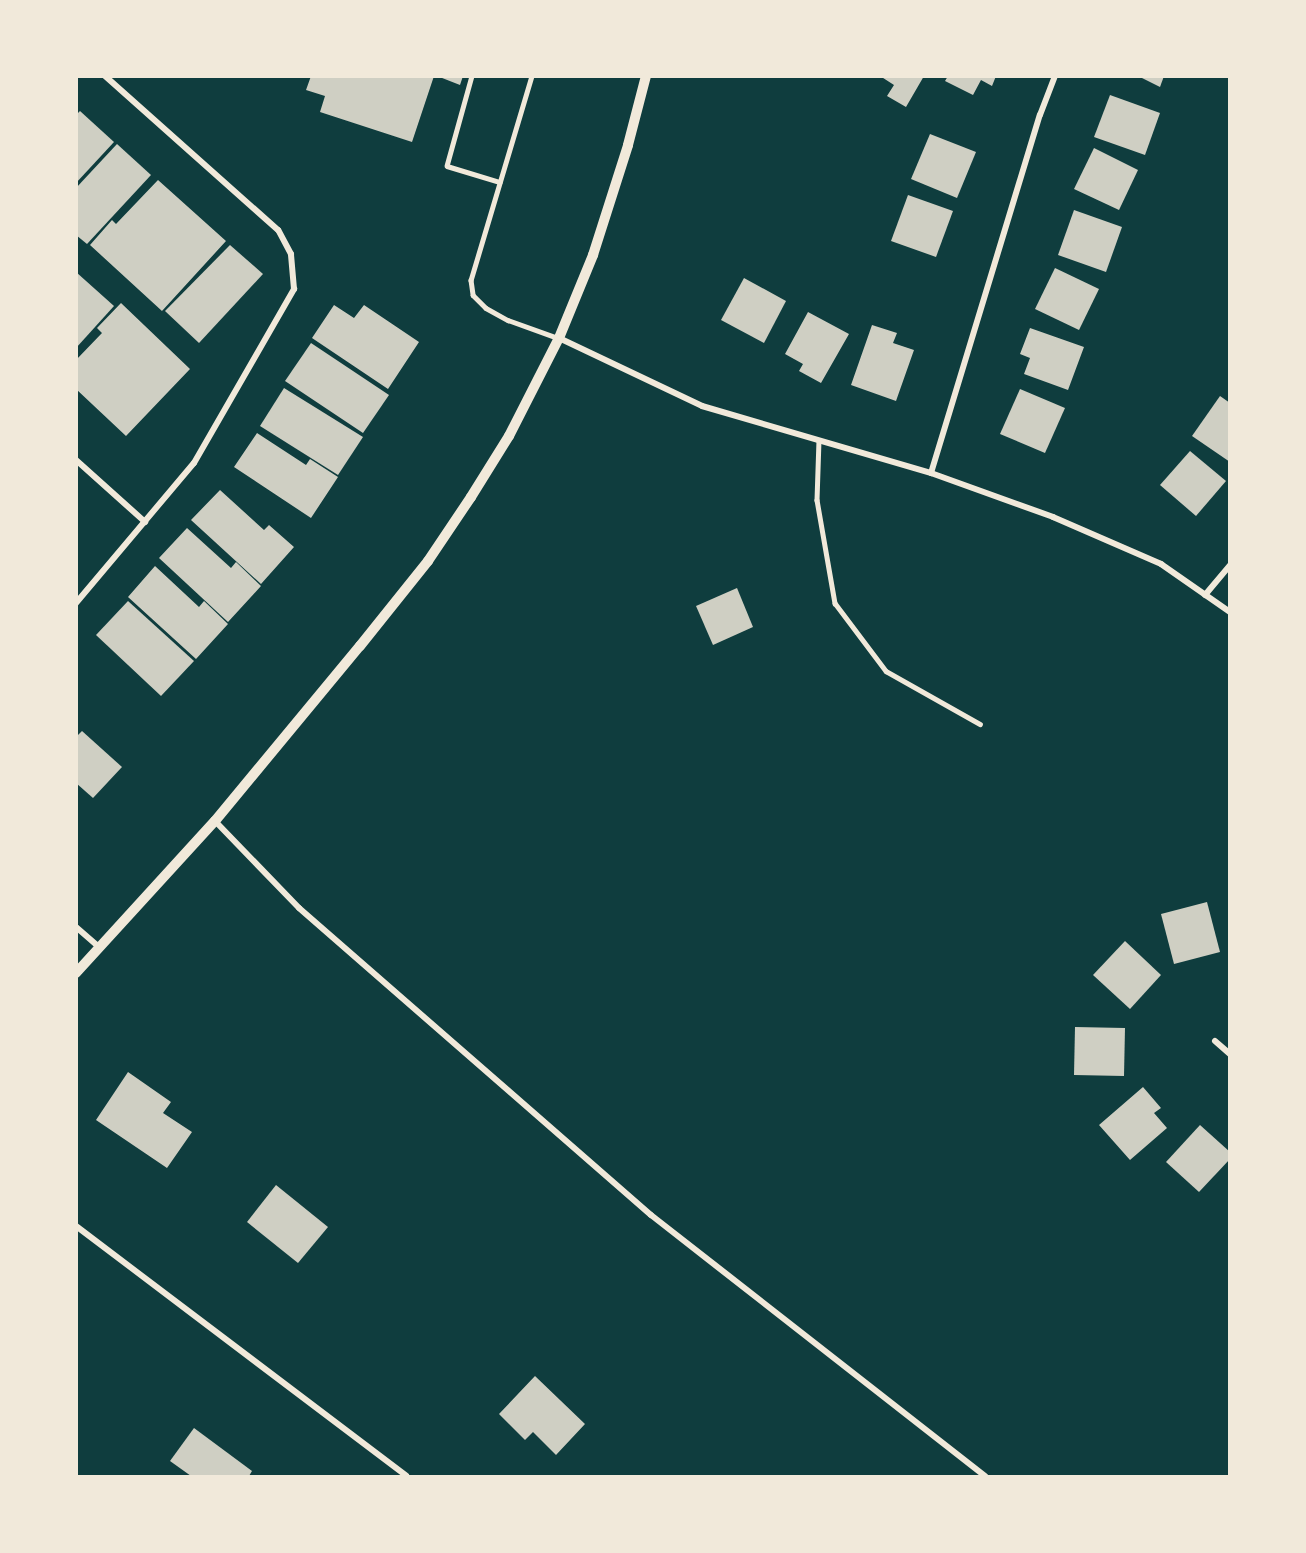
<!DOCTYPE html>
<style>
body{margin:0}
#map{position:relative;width:1306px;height:1553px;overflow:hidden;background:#0f3d3e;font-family:"Exo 2",sans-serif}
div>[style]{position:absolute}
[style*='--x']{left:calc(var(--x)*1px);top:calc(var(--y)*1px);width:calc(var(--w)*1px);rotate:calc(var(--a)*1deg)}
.building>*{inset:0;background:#cfcfc3}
.service>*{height:4.5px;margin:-2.25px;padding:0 2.25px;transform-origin:2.25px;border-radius:2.25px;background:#f1e9da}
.minor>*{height:6px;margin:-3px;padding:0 3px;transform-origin:3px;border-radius:3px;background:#f1e9da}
.tertiary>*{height:10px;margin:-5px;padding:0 5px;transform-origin:5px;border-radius:5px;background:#f1e9da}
span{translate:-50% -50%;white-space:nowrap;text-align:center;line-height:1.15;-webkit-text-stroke:5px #f1e9da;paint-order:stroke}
.frame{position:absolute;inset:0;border:78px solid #f1e9da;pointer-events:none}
</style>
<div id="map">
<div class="building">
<i style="clip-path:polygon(311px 76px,434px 76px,412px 142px,320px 112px,325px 96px,306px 90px)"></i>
<i style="clip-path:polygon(437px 76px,463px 76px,460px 85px)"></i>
<i style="clip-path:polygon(880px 76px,924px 76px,906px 107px,887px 96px,894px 85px)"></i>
<i style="clip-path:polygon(948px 76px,996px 76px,992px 86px,981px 80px,973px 95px,945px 81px)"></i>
<i style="clip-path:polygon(1138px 76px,1164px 76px,1160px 87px)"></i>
<i style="clip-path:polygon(1110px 95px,1160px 113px,1145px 155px,1094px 137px)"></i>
<i style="clip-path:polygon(80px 111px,114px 142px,76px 183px,76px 115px)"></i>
<i style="clip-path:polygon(930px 134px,976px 152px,957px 198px,911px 179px)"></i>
<i style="clip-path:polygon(117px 144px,151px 175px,87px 244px,76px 235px,76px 188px)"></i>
<i style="clip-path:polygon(1094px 148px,1138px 170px,1119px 210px,1074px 189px)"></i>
<i style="clip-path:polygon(158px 180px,226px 241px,162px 311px,90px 245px,112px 220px,116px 224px)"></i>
<i style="clip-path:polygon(908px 195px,953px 211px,936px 257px,891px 241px)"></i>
<i style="clip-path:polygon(1074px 210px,1122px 227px,1106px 272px,1058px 255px)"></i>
<i style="clip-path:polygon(230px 245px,263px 274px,199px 343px,165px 311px)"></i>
<i style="clip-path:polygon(1055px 268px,1099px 289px,1079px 330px,1035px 309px)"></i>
<i style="clip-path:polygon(76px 272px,114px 306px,76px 348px)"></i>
<i style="clip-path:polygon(744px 278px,786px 301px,764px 343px,721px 320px)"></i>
<i style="clip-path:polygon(121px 303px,190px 369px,126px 436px,76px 389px,76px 360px,102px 333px,97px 328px)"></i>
<i style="clip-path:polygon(334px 305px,354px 318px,364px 305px,419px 342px,388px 389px,312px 338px)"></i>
<i style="clip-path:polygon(808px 312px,849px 334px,821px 383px,799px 371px,803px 364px,785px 354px)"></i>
<i style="clip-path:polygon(872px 325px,897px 333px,893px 343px,914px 350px,896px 401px,851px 385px)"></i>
<i style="clip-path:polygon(1030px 328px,1084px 347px,1068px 390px,1024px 374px,1030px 358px,1020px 354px)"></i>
<i style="clip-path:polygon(311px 343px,389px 395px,363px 433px,285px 381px)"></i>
<i style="clip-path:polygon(284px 388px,363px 437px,338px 475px,260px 426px)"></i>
<i style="clip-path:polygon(1020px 389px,1065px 408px,1045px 453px,1000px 434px)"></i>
<i style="clip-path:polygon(1220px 396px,1230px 403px,1230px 462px,1192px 436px)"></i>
<i style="clip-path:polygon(257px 433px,306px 465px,310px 459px,338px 477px,311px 518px,234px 467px)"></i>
<i style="clip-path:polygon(1190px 451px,1226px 481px,1196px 516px,1160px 485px)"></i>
<i style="clip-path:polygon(220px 490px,264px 530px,269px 525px,294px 547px,261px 584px,191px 520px)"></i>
<i style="clip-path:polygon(187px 528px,231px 568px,236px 562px,261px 586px,228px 622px,159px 558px)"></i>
<i style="clip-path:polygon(155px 566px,199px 607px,204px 601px,228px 624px,196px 659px,128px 597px)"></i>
<i style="clip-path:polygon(737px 588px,753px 627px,713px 645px,696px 606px)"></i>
<i style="clip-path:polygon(128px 601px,194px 661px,161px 696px,96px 635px)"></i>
<i style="clip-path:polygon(82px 731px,122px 767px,93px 798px,76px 783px,76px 737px)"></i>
<i style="clip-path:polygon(1207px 902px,1220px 952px,1174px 964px,1161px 914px)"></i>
<i style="clip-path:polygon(1125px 941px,1161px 975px,1130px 1009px,1093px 975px)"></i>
<i style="clip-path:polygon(1075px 1027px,1125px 1028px,1124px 1076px,1074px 1075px)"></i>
<i style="clip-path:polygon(128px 1072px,171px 1102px,163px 1113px,192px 1132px,167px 1168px,96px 1120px)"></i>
<i style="clip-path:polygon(1143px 1087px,1161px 1108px,1154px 1113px,1167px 1128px,1130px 1160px,1099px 1125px)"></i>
<i style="clip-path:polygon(1200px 1125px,1230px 1152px,1230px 1159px,1199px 1192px,1166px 1162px)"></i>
<i style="clip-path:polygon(276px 1185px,328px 1227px,298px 1263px,247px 1222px)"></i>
<i style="clip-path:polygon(535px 1376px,585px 1424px,556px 1455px,533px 1432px,525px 1440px,499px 1414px)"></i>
<i style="clip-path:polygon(194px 1428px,252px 1471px,249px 1476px,191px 1476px,170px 1461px)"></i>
</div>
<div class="service">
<i style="--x:472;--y:76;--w:93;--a:105.5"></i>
<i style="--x:447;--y:166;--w:55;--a:16.8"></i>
<i style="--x:532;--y:76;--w:213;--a:106.6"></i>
<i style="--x:471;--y:280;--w:15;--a:82"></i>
<i style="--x:473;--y:295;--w:18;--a:45"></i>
<i style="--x:486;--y:308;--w:25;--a:29"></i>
<i style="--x:508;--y:320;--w:53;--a:19.8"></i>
<i style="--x:819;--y:440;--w:60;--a:91.9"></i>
<i style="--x:817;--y:500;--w:105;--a:80.1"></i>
<i style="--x:835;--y:603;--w:85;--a:53.1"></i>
<i style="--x:886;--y:671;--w:108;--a:29.4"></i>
</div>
<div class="minor">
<i style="--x:559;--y:338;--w:158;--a:25.4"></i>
<i style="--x:702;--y:406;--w:239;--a:16.3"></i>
<i style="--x:931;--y:473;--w:130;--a:19.8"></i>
<i style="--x:1053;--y:517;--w:118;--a:23.5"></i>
<i style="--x:1161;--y:564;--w:84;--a:34.8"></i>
<i style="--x:76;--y:460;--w:93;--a:41.9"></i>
<i style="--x:931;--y:473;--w:374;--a:-73.1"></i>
<i style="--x:1040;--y:115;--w:42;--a:-69"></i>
<i style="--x:1205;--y:595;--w:39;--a:-50"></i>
<i style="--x:76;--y:603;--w:183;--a:-49.9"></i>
<i style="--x:194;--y:463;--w:201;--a:-60.1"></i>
<i style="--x:294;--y:289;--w:35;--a:-95"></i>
<i style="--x:291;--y:254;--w:27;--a:-118"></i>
<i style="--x:278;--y:230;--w:232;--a:-138.3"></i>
<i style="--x:215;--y:821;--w:121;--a:46"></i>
<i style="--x:299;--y:908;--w:467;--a:41.1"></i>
<i style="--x:651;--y:1215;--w:424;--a:38"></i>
<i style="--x:76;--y:927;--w:32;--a:41"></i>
<i style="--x:1215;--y:1041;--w:20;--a:41"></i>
<i style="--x:76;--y:1226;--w:414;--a:37.1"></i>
</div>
<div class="tertiary">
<i style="--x:76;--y:973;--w:206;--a:-47.6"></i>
<i style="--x:215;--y:821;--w:227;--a:-50.4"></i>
<i style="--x:360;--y:646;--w:109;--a:-51.3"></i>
<i style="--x:428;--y:561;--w:77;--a:-56.1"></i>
<i style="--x:471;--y:497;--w:72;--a:-58.1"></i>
<i style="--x:509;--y:436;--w:110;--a:-63"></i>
<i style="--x:559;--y:338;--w:90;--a:-67.7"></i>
<i style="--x:593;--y:255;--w:115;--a:-72.3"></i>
<i style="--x:628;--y:145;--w:71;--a:-75.4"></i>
</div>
<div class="frame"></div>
</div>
